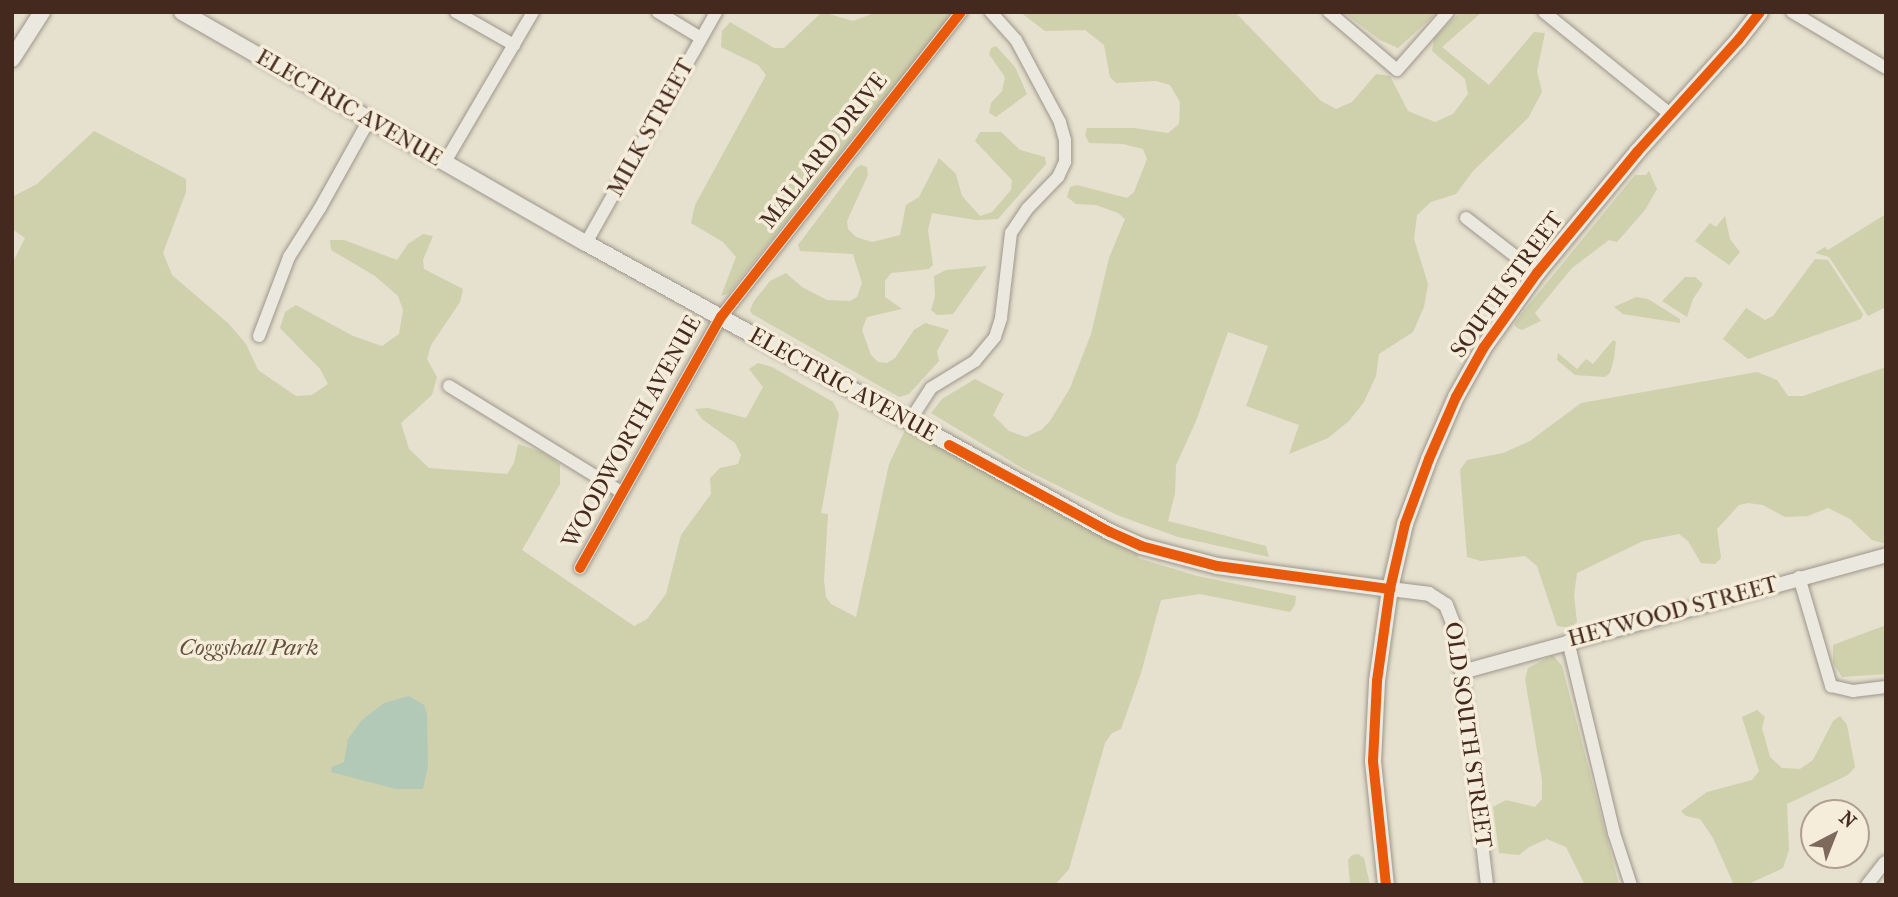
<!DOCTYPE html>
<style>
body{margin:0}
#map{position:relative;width:1898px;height:897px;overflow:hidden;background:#e6e0ce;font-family:"IM FELL French Canon",serif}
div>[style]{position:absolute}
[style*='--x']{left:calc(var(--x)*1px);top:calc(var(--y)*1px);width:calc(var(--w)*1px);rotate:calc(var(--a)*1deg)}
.green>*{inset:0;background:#cfd0ac}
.water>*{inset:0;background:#b2c9b8}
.roads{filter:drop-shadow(0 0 2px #9d968b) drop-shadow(0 0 2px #9d968b)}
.minor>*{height:12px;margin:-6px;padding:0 6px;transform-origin:6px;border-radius:6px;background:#ebe8df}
.tertiary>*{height:14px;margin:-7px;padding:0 7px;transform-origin:7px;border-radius:7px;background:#ebe8df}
.secondary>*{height:16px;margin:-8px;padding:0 8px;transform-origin:8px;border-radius:8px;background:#ebe8df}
.cycleway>*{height:10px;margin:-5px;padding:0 5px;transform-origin:5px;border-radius:5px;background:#e8590c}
span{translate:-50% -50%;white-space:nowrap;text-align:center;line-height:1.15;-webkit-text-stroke:7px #f5edd9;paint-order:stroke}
.street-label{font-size:23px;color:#442a1e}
.park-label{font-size:23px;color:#62503b;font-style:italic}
.frame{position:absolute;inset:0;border:14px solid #442a1e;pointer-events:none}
.north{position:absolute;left:1800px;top:799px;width:70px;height:70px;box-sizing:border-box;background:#f5edd9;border:2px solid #ae9f8e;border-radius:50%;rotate:42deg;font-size:19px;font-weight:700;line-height:28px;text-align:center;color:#442a1e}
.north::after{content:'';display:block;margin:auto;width:24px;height:32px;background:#7d6a5c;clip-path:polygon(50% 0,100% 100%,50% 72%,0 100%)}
</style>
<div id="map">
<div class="green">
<i style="clip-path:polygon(822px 12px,853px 21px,877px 12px,953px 12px,728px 294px,721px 296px,736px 257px,723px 242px,691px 223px,695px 205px,766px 75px,758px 65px,721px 47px,722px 31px,730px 22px,774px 48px,784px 48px)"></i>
<i style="clip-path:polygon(1020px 12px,1235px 12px,1321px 101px,1336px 109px,1352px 102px,1376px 74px,1390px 76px,1408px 111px,1435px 122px,1453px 114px,1468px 94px,1465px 79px,1432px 51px,1434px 38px,1460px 12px,1482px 12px,1442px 47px,1489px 85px,1534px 32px,1545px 33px,1537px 71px,1542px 92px,1528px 118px,1473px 171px,1456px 194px,1431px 202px,1417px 215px,1414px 239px,1428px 284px,1424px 307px,1413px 332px,1379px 354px,1376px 376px,1364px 402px,1349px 421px,1328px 438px,1289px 454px,1299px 425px,1246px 406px,1268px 346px,1228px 332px,1196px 421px,1176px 465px,1175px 494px,1168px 521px,1266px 546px,1269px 557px,1178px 537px,1117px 515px,1024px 469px,931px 413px,942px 399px,975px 379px,1004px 394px,993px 415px,1009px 431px,1026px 437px,1041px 430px,1050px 421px,1070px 388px,1091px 334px,1109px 258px,1125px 219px,1118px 213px,1096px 205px,1076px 204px,1067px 197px,1070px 187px,1077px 185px,1127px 198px,1134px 192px,1147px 159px,1143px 149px,1123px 144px,1089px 143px,1085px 135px,1087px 128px,1134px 128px,1168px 133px,1179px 124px,1180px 102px,1170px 85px,1156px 81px,1116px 83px,1110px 77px,1104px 45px,1085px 30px,1045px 31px)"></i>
<i style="clip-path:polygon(1343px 12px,1438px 12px,1398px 48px,1380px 40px)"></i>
<i style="clip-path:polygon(996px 46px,1015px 67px,1027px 94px,996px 117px,989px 113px,991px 103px,1002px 91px,1005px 77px,989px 54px,991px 48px)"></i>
<i style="clip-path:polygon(94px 131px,186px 179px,186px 192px,163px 253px,172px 275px,229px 324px,246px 344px,258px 370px,296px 396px,312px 395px,328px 384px,320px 369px,280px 328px,285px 312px,296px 305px,353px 336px,382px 346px,399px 334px,403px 310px,398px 296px,375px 276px,331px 250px,330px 240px,344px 240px,397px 260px,408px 244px,423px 234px,433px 236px,423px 260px,424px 269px,463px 289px,460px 302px,431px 345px,427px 359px,437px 377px,432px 395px,401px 423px,409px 449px,429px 468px,507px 474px,514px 463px,518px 444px,542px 452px,560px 464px,560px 484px,522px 550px,634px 626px,647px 619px,666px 594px,681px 535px,711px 494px,710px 478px,720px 468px,738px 464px,741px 455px,735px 443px,702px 419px,695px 409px,708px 408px,746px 418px,763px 387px,749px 369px,758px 363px,772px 367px,833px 402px,839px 414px,821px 513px,828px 514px,824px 580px,826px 597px,831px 604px,856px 617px,889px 464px,909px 422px,1141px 546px,1138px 558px,1197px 576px,1296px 596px,1295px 605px,1290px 612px,1200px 594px,1161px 600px,1141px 673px,1121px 729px,1112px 733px,1105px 743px,1069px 869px,1055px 885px,12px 885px,12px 264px,25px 238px,12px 229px,12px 197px,37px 184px)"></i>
<i style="clip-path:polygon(980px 132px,1001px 132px,1020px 150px,1045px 157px,1046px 164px,998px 219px,976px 220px,932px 213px,928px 230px,933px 265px,929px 269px,891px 273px,885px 281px,885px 297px,902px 309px,867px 317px,862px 330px,871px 355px,878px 362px,887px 363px,895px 358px,914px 330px,925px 323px,949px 330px,937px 351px,939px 361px,909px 394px,899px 397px,752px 314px,750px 310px,754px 301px,770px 281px,786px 273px,802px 287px,827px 300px,850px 301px,857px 297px,862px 283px,853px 254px,800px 251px,798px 245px,856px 168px,861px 165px,867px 167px,868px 175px,847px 221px,848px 229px,856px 237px,872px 242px,900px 235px,906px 205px,919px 197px,939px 158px,956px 174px,962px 196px,980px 216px,992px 212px,1011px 190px,1012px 180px,975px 141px)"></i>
<i style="clip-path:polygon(1649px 171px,1657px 189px,1645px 210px,1617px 242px,1609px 240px,1572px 268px,1535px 313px,1541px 321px,1522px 330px,1517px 328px,1514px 324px,1523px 312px,1635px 175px,1646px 175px)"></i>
<i style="clip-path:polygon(1886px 214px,1886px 307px,1868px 316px,1829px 257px,1815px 253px,1825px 247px,1828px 250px)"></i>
<i style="clip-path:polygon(1725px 216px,1730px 239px,1740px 252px,1729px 265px,1695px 241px,1710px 223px,1716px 227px)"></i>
<i style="clip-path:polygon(1815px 259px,1828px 260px,1863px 314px,1861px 319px,1748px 359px,1723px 339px,1746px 308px,1765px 320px,1773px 316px)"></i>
<i style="clip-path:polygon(987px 266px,953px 314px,937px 315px,931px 310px,935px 296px,934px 276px,946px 270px)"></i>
<i style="clip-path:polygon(1685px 277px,1695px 277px,1703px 284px,1693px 299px,1687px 317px,1662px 301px)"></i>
<i style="clip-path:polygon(1636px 297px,1648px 299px,1680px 319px,1680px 323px,1623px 314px,1614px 307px)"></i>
<i style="clip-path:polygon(1613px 340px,1616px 342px,1614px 358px,1610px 373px,1605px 377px,1575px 375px,1557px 360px,1558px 353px,1577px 369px,1586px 359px,1593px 364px)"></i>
<i style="clip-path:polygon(1886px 367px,1886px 544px,1872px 540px,1850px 519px,1828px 508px,1808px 516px,1785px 517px,1763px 505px,1748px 503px,1739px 505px,1717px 529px,1721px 558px,1715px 564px,1701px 563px,1688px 541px,1679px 534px,1643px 541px,1577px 573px,1574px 595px,1577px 622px,1570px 628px,1557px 626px,1537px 566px,1525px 556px,1481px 561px,1467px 557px,1460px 470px,1467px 460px,1503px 453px,1530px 441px,1581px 403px,1757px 372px,1777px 380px,1788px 396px,1803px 396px)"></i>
<i style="clip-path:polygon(1886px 625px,1886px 674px,1842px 677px,1833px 663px,1833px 645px)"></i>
<i style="clip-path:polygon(1553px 655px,1562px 666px,1619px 885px,1585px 885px,1566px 847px,1547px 839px,1529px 847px,1519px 855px,1499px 853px,1493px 807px,1506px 800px,1535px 807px,1542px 799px,1542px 780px,1525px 679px,1528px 668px)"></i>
<i style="clip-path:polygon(1757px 710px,1765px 717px,1762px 728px,1770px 757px,1782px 768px,1800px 769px,1813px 760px,1833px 721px,1840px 716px,1847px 725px,1855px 767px,1848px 775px,1787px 804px,1789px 850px,1783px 868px,1746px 885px,1733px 883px,1713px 838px,1700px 819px,1686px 816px,1681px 811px,1707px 792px,1752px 780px,1759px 771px,1742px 717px)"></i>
<i style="clip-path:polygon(1358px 854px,1364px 858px,1370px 885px,1350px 885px,1348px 860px,1352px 855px)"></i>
</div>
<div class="water">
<i style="clip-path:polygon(409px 696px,424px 705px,427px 715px,428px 765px,423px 789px,396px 789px,331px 772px,332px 767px,344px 762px,348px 739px,362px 720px,384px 703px)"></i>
</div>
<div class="roads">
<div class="minor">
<i style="--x:456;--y:12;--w:67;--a:29.6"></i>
<i style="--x:658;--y:12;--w:50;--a:31.2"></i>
<i style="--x:1329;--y:12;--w:89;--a:40.5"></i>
<i style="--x:1397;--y:70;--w:77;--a:-48.7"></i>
<i style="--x:1544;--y:12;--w:164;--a:39"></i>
<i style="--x:1792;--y:12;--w:109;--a:30.8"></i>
<i style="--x:445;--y:162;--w:174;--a:-59.6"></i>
<i style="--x:1466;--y:218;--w:90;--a:37.8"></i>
<i style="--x:586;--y:243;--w:265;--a:-60.6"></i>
<i style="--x:259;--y:336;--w:85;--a:-69.2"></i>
<i style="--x:289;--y:257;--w:58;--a:-57.7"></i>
<i style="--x:320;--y:208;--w:101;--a:-60.9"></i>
<i style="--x:449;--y:386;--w:202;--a:31.6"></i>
<i style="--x:909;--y:422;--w:40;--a:-57.1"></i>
<i style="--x:931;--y:388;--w:52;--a:-31.5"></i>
<i style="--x:975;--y:361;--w:31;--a:-50"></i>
<i style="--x:995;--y:337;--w:20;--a:-72"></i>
<i style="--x:1001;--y:318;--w:86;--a:-83.3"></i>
<i style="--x:1011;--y:233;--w:29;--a:-56"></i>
<i style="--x:1027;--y:209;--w:45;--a:-45.9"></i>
<i style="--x:1058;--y:177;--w:17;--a:-65"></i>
<i style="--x:1065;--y:162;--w:22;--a:-90"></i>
<i style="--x:1065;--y:140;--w:19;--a:-106"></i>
<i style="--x:1060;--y:122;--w:93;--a:-118.2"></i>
<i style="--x:1016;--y:40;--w:38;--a:-132"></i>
<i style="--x:580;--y:568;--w:288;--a:-60.7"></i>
<i style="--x:721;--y:317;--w:388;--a:-51.8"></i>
<i style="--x:1799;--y:577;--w:114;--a:73.6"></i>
<i style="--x:1831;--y:686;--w:23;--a:13"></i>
<i style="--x:1853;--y:691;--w:33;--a:-7"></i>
<i style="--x:1568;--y:641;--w:197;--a:76.5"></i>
<i style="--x:1614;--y:833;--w:55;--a:71.9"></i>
<i style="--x:1462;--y:672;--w:214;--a:83.3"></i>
<i style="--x:1867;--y:885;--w:29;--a:-52"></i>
</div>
<div class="tertiary">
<i style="--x:1390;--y:589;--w:39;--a:7"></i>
<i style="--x:1429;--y:594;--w:20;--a:33"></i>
<i style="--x:1446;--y:605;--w:25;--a:69"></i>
<i style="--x:1455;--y:628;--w:45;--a:81"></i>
<i style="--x:1462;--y:672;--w:440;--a:-15.4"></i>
</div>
<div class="secondary">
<i style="--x:182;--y:12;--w:465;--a:29.8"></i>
<i style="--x:586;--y:243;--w:598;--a:28.88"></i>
<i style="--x:1110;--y:532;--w:34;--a:24"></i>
<i style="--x:1141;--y:546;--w:79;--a:14.7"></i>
<i style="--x:1217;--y:566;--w:175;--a:7.6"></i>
<i style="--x:12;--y:59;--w:56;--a:-57.4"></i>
<i style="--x:1386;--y:885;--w:125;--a:-96"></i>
<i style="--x:1373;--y:761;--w:80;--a:-87.1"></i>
<i style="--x:1377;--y:681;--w:93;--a:-82"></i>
<i style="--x:1390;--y:589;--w:67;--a:-77"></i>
<i style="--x:1405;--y:524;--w:69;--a:-69.7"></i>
<i style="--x:1429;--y:459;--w:68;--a:-66.5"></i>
<i style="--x:1456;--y:397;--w:57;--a:-60.8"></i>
<i style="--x:1484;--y:347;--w:91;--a:-54.4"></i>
<i style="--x:1537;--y:273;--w:157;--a:-50.4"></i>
<i style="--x:1637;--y:152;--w:152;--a:-47.9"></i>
<i style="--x:1739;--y:39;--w:34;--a:-52"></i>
</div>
</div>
<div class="cycleway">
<i style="--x:949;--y:445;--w:183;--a:28.4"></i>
<i style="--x:1110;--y:532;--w:34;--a:24"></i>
<i style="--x:1141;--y:546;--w:79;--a:14.7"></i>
<i style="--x:1217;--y:566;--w:175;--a:7.6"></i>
<i style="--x:580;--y:568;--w:288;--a:-60.7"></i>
<i style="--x:721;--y:317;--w:388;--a:-51.8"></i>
<i style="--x:1386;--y:885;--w:125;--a:-96"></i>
<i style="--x:1373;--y:761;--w:80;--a:-87.1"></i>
<i style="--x:1377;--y:681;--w:93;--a:-82"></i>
<i style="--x:1390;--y:589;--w:67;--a:-77"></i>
<i style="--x:1405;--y:524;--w:69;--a:-69.7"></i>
<i style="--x:1429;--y:459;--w:68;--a:-66.5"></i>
<i style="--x:1456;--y:397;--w:57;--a:-60.8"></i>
<i style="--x:1484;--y:347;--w:91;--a:-54.4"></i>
<i style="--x:1537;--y:273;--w:157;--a:-50.4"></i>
<i style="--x:1637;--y:152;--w:152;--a:-47.9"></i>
<i style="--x:1739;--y:39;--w:34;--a:-52"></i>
</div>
<div class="street-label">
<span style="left:349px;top:108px;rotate:30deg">ELECTRIC AVENUE</span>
<span style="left:651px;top:128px;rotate:-61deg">MILK STREET</span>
<span style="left:824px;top:151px;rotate:-52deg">MALLARD DRIVE</span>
<span style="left:1507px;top:285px;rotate:-54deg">SOUTH STREET</span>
<span style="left:843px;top:385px;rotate:29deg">ELECTRIC AVENUE</span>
<span style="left:632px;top:432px;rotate:-61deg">WOODWORTH AVENUE</span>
<span style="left:1673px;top:612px;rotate:-15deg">HEYWOOD STREET</span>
<span style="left:1468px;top:735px;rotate:82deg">OLD SOUTH STREET</span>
</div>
<div class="park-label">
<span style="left:249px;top:648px">Coggshall Park</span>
</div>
<div class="frame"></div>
<div class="north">N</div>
</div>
